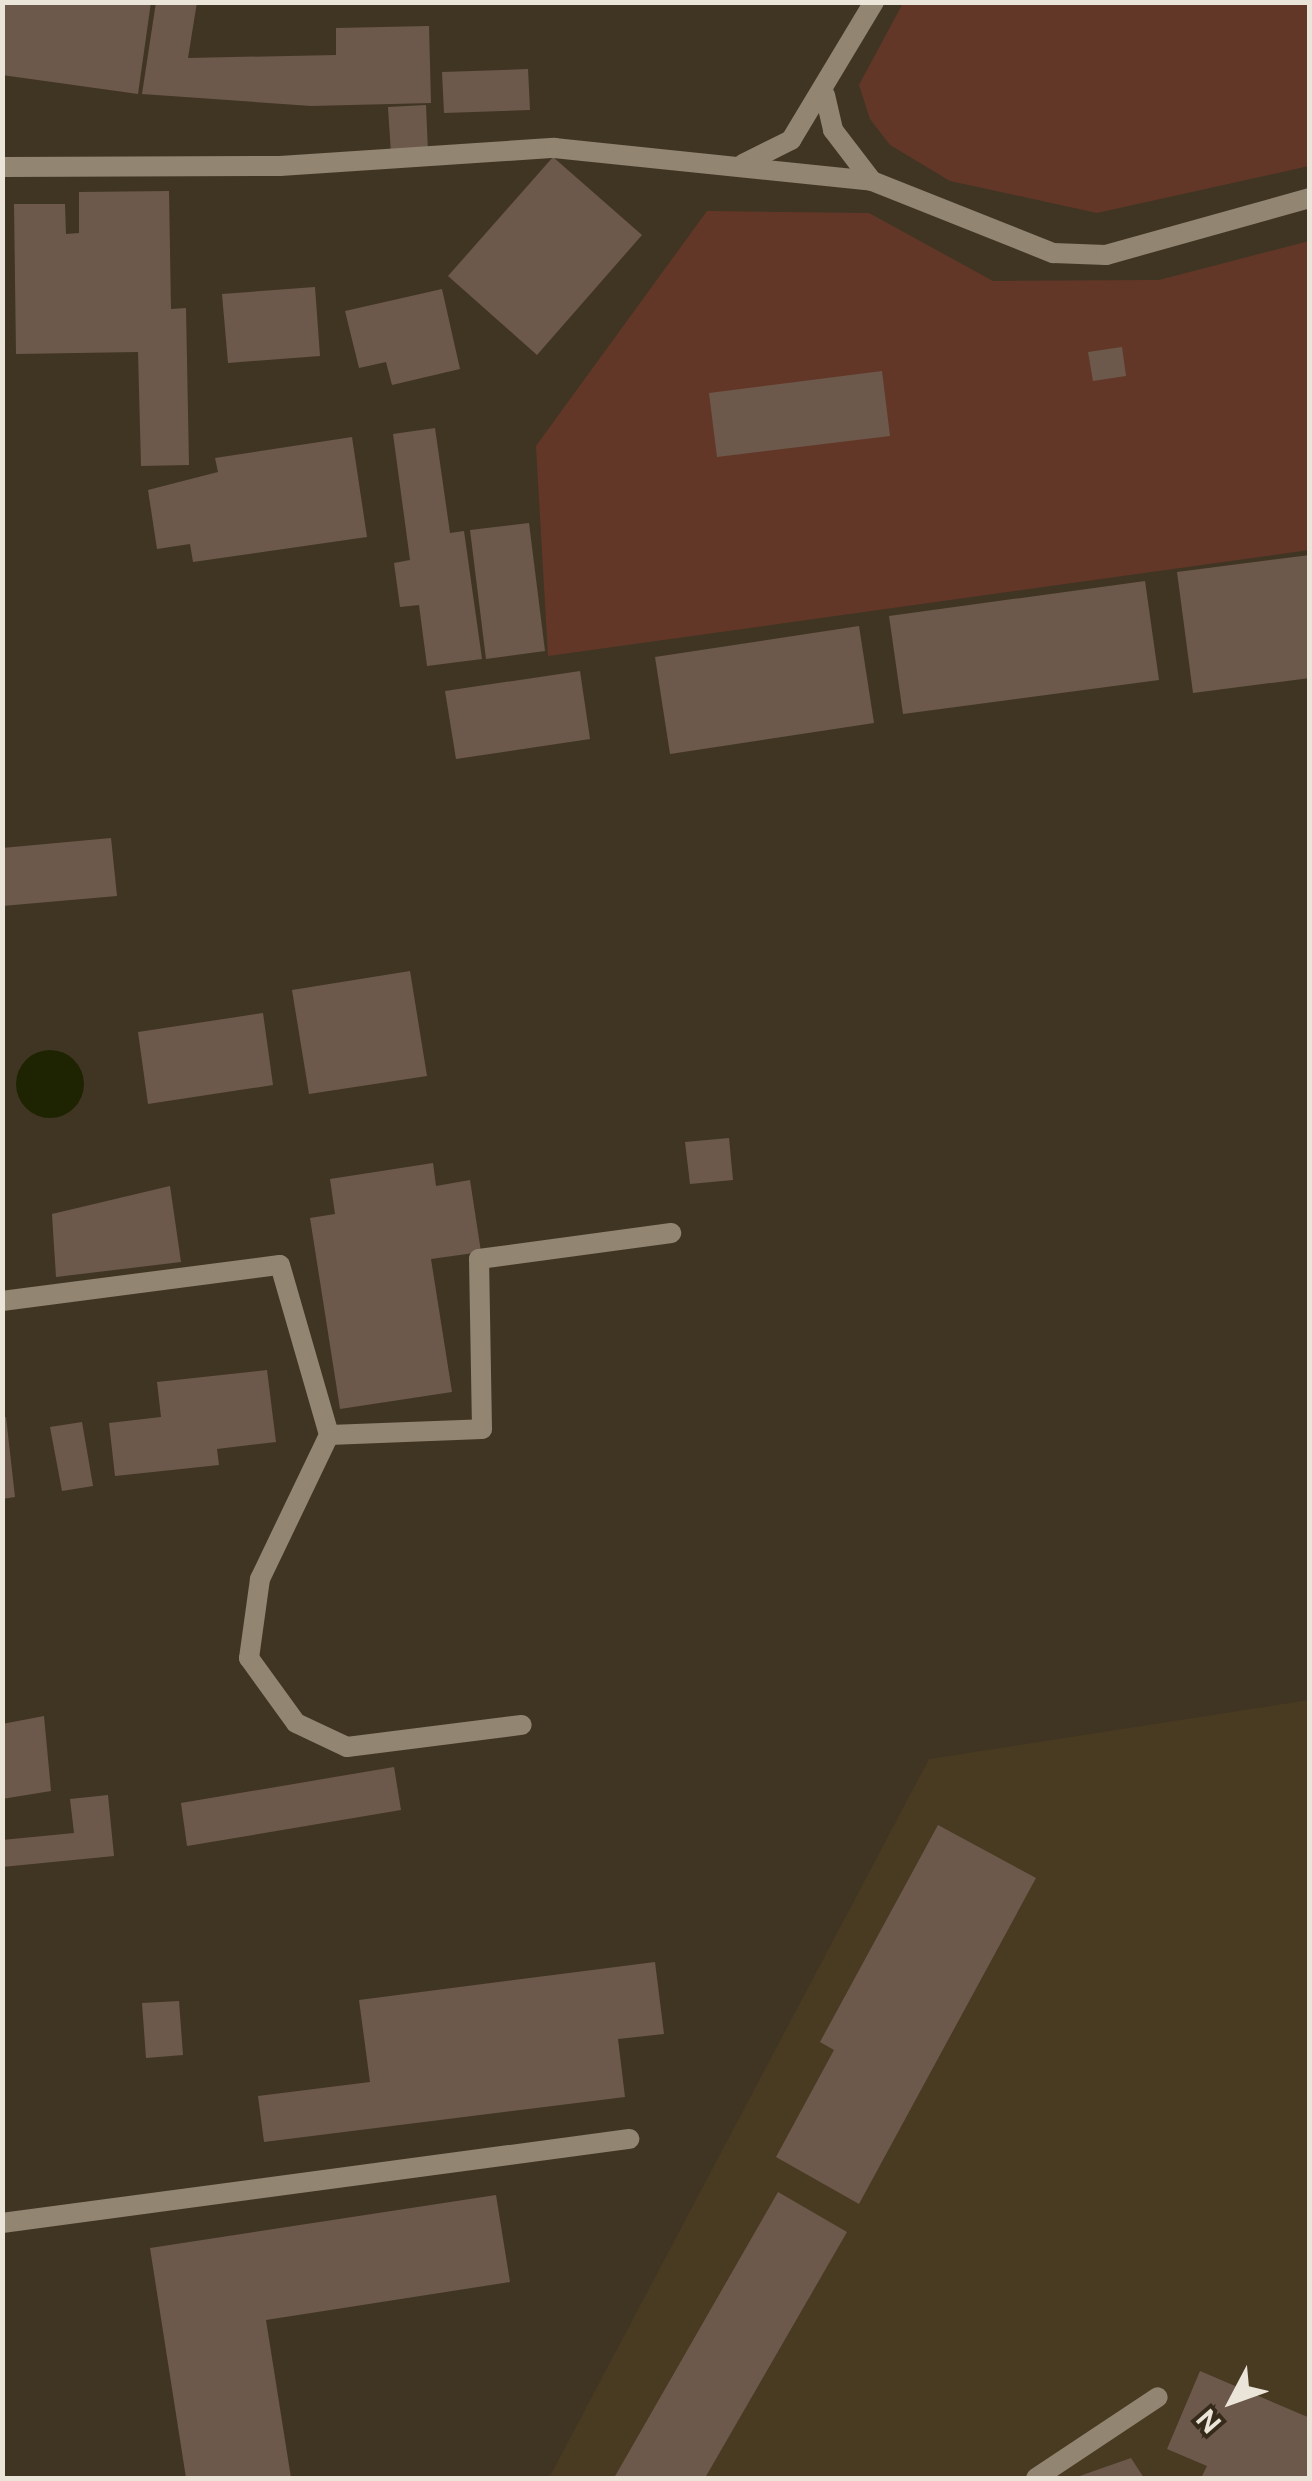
<!DOCTYPE html>
<style>
body{margin:0}
#map{position:relative;width:1312px;height:2481px;overflow:hidden;background:#403523;font-family:"DM Sans",sans-serif}
div>[style]{position:absolute}
[style*='--x']{left:calc(var(--x)*1px);top:calc(var(--y)*1px);width:calc(var(--w)*1px);rotate:calc(var(--a)*1deg)}
.built>*{inset:0;background:#493a22}
.green>*{inset:0;background:#623728}
.water>*{inset:0;background:#1e2402}
.round{border-radius:50%}
.building>*{inset:0;background:#6c594b}
.lane>*{height:20px;margin:-10px;padding:0 10px;transform-origin:10px;border-radius:10px;background:#928571}
span{translate:-50% -50%;white-space:nowrap;text-align:center;line-height:1.15;-webkit-text-stroke:10px #362b1a;paint-order:stroke}
.frame{position:absolute;inset:0;border:5px solid #ebe4d9;pointer-events:none}
.north{position:absolute;left:1182px;top:2351px;width:100px;height:100px;-webkit-text-stroke:8px #362b1a;paint-order:stroke;rotate:229deg;font-size:28px;font-weight:700;line-height:40px;text-align:center;color:#ebe4d9}
.north::after{content:'';display:block;margin:auto;width:35px;height:45px;background:#ebe4d9;clip-path:polygon(50% 0,100% 100%,50% 72%,0 100%)}
</style>
<div id="map">
<div class="built">
<i style="clip-path:polygon(1309px 1700px,1309px 2478px,549px 2478px,929px 1759px)"></i>
</div>
<div class="green">
<i style="clip-path:polygon(903px 3px,1309px 3px,1309px 166px,1097px 213px,950px 181px,890px 145px,870px 119px,859px 85px)"></i>
<i style="clip-path:polygon(707px 211px,869px 213px,993px 281px,1159px 280px,1309px 241px,1309px 550px,548px 656px,536px 446px)"></i>
</div>
<div class="water">
<i class="round" style="left:16px;top:1050px;width:68px;height:68px"></i>
</div>
<div class="building">
<i style="clip-path:polygon(2px 2px,151px 2px,138px 94px,2px 75px)"></i>
<i style="clip-path:polygon(156px 2px,197px 2px,188px 58px,336px 55px,336px 28px,429px 26px,431px 103px,311px 106px,142px 94px)"></i>
<i style="clip-path:polygon(528px 69px,530px 110px,444px 113px,442px 72px)"></i>
<i style="clip-path:polygon(426px 105px,428px 152px,391px 154px,388px 107px)"></i>
<i style="clip-path:polygon(553px 157px,642px 235px,537px 355px,448px 276px)"></i>
<i style="clip-path:polygon(169px 191px,171px 309px,186px 308px,189px 465px,141px 466px,138px 352px,16px 354px,14px 204px,65px 204px,66px 234px,79px 233px,79px 192px)"></i>
<i style="clip-path:polygon(315px 287px,320px 356px,228px 363px,222px 294px)"></i>
<i style="clip-path:polygon(442px 289px,460px 369px,392px 385px,386px 362px,359px 368px,345px 311px)"></i>
<i style="clip-path:polygon(1122px 347px,1126px 376px,1093px 381px,1088px 352px)"></i>
<i style="clip-path:polygon(882px 371px,890px 436px,717px 457px,709px 393px)"></i>
<i style="clip-path:polygon(435px 428px,450px 533px,464px 531px,482px 659px,427px 666px,419px 605px,400px 607px,394px 563px,410px 560px,393px 434px)"></i>
<i style="clip-path:polygon(352px 437px,367px 537px,193px 562px,190px 544px,157px 549px,148px 490px,218px 472px,215px 458px)"></i>
<i style="clip-path:polygon(529px 523px,545px 651px,486px 659px,470px 530px)"></i>
<i style="clip-path:polygon(1310px 555px,1310px 678px,1193px 693px,1177px 572px)"></i>
<i style="clip-path:polygon(1145px 581px,1159px 680px,903px 714px,889px 616px)"></i>
<i style="clip-path:polygon(859px 626px,874px 723px,670px 754px,655px 657px)"></i>
<i style="clip-path:polygon(580px 671px,590px 739px,456px 759px,445px 691px)"></i>
<i style="clip-path:polygon(111px 838px,117px 896px,2px 906px,2px 848px)"></i>
<i style="clip-path:polygon(410px 971px,427px 1076px,309px 1094px,292px 990px)"></i>
<i style="clip-path:polygon(263px 1013px,273px 1085px,148px 1104px,138px 1032px)"></i>
<i style="clip-path:polygon(729px 1138px,733px 1180px,690px 1184px,685px 1142px)"></i>
<i style="clip-path:polygon(433px 1163px,436px 1186px,470px 1180px,481px 1252px,431px 1259px,452px 1392px,340px 1409px,310px 1218px,335px 1214px,330px 1179px)"></i>
<i style="clip-path:polygon(170px 1186px,181px 1262px,56px 1277px,52px 1214px)"></i>
<i style="clip-path:polygon(267px 1370px,276px 1442px,217px 1449px,219px 1465px,115px 1476px,109px 1423px,161px 1417px,157px 1382px)"></i>
<i style="clip-path:polygon(6px 1417px,15px 1497px,2px 1499px,2px 1418px)"></i>
<i style="clip-path:polygon(82px 1422px,93px 1486px,62px 1491px,50px 1427px)"></i>
<i style="clip-path:polygon(44px 1716px,51px 1791px,2px 1799px,2px 1724px)"></i>
<i style="clip-path:polygon(394px 1767px,401px 1810px,187px 1846px,181px 1803px)"></i>
<i style="clip-path:polygon(108px 1795px,114px 1856px,2px 1867px,2px 1840px,74px 1833px,70px 1799px)"></i>
<i style="clip-path:polygon(938px 1825px,1036px 1878px,859px 2204px,776px 2157px,834px 2050px,820px 2042px)"></i>
<i style="clip-path:polygon(655px 1962px,664px 2034px,618px 2039px,625px 2097px,264px 2142px,258px 2096px,370px 2082px,359px 2000px)"></i>
<i style="clip-path:polygon(179px 2001px,183px 2055px,146px 2058px,142px 2003px)"></i>
<i style="clip-path:polygon(778px 2192px,847px 2232px,705px 2478px,614px 2478px)"></i>
<i style="clip-path:polygon(496px 2195px,510px 2282px,266px 2320px,291px 2478px,186px 2478px,150px 2248px)"></i>
<i style="clip-path:polygon(1200px 2371px,1310px 2418px,1310px 2478px,1201px 2478px,1207px 2466px,1167px 2449px)"></i>
<i style="clip-path:polygon(1131px 2458px,1144px 2478px,1074px 2478px)"></i>
</div>
<div class="lane">
<i style="--x:825;--y:95;--w:36;--a:77"></i>
<i style="--x:833;--y:130;--w:64;--a:52.6"></i>
<i style="--x:743;--y:164;--w:54;--a:-26.6"></i>
<i style="--x:791;--y:140;--w:161;--a:-59"></i>
<i style="--x:2;--y:167;--w:278;--a:-0.2"></i>
<i style="--x:280;--y:166;--w:275;--a:-3.8"></i>
<i style="--x:554;--y:148;--w:320;--a:5.9"></i>
<i style="--x:872;--y:181;--w:195;--a:21.7"></i>
<i style="--x:1053;--y:253;--w:53;--a:2.2"></i>
<i style="--x:1106;--y:255;--w:212;--a:-15.6"></i>
<i style="--x:2;--y:1301;--w:280;--a:-7.4"></i>
<i style="--x:280;--y:1265;--w:177;--a:73.9"></i>
<i style="--x:329;--y:1435;--w:153;--a:-2.2"></i>
<i style="--x:482;--y:1429;--w:170;--a:-91"></i>
<i style="--x:479;--y:1259;--w:194;--a:-7.7"></i>
<i style="--x:329;--y:1435;--w:160;--a:115.6"></i>
<i style="--x:260;--y:1579;--w:80;--a:97.9"></i>
<i style="--x:249;--y:1658;--w:80;--a:54.1"></i>
<i style="--x:296;--y:1723;--w:56;--a:25.2"></i>
<i style="--x:347;--y:1747;--w:176;--a:-7.2"></i>
<i style="--x:2;--y:2223;--w:633;--a:-7.63"></i>
<i style="--x:1036;--y:2478;--w:146;--a:-33.6"></i>
</div>
<div class="frame"></div>
<div class="north">N</div>
</div>
